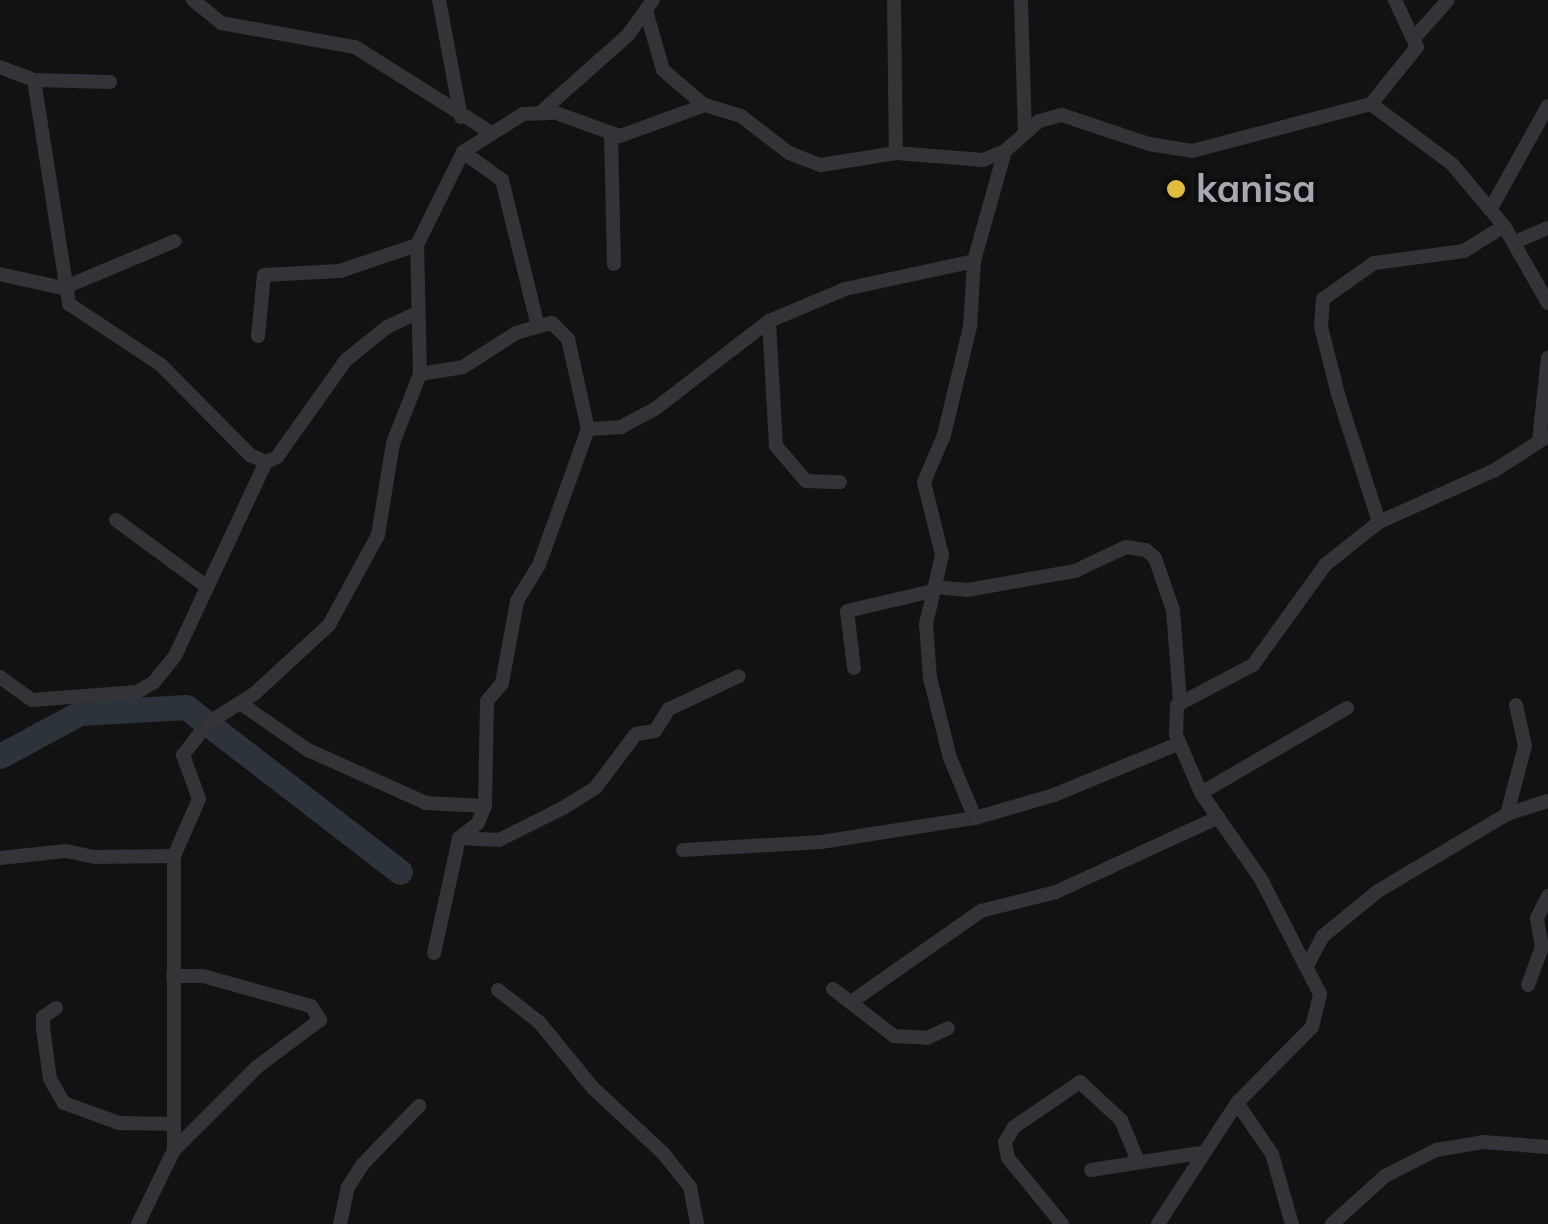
<!DOCTYPE html>
<style>
body{margin:0}
#map{position:relative;width:1548px;height:1224px;overflow:hidden;background:#121213;font-family:Mulish,sans-serif}
div>[style]{position:absolute}
[style*='--x']{left:calc(var(--x)*1px);top:calc(var(--y)*1px);width:calc(var(--w)*1px);rotate:calc(var(--a)*1deg)}
.river>*{height:25px;margin:-12.5px;padding:0 12.5px;transform-origin:12.5px;border-radius:12.5px;background:#2c333b}
.street>*{height:14px;margin:-7px;padding:0 7px;transform-origin:7px;border-radius:7px;background:#333338}
.dots>*{width:28px;height:28px;translate:-50% -50%;box-sizing:border-box;border:5px solid #0d0d0e;border-radius:50%}
span{translate:-50% -50%;white-space:nowrap;text-align:center;line-height:1.15;-webkit-text-stroke:8px #0d0d0e;paint-order:stroke}
.poi-label{font-size:38px;color:#a5a7b3;font-weight:700}
.left{translate:0 -50%;text-align:left}
</style>
<div id="map">
<div class="river">
<i style="--x:0;--y:756;--w:91;--a:-28.3"></i>
<i style="--x:80;--y:713;--w:106;--a:-3.2"></i>
<i style="--x:186;--y:707;--w:270;--a:37.6"></i>
</div>
<div class="street">
<i style="--x:193;--y:0;--w:36;--a:39"></i>
<i style="--x:221;--y:23;--w:136;--a:10.2"></i>
<i style="--x:355;--y:47;--w:160;--a:32.2"></i>
<i style="--x:439;--y:0;--w:119;--a:79.4"></i>
<i style="--x:894;--y:0;--w:153;--a:89.3"></i>
<i style="--x:1021;--y:0;--w:132;--a:88.3"></i>
<i style="--x:646;--y:11;--w:61;--a:73.9"></i>
<i style="--x:663;--y:70;--w:54;--a:40.5"></i>
<i style="--x:1416;--y:36;--w:48;--a:-48.4"></i>
<i style="--x:0;--y:67;--w:36;--a:21"></i>
<i style="--x:34;--y:80;--w:227;--a:81.1"></i>
<i style="--x:69;--y:304;--w:110;--a:33.5"></i>
<i style="--x:161;--y:365;--w:127;--a:45.3"></i>
<i style="--x:250;--y:455;--w:17;--a:24"></i>
<i style="--x:266;--y:462;--w:12;--a:-24"></i>
<i style="--x:277;--y:457;--w:119;--a:-54.6"></i>
<i style="--x:346;--y:360;--w:53;--a:-38.8"></i>
<i style="--x:387;--y:327;--w:35;--a:-25"></i>
<i style="--x:34;--y:80;--w:76;--a:1.5"></i>
<i style="--x:1371;--y:104;--w:101;--a:36.5"></i>
<i style="--x:1452;--y:164;--w:81;--a:50"></i>
<i style="--x:1504;--y:226;--w:89;--a:60.3"></i>
<i style="--x:540;--y:113;--w:118;--a:-41.6"></i>
<i style="--x:628;--y:35;--w:43;--a:-54.5"></i>
<i style="--x:611;--y:134;--w:130;--a:88.7"></i>
<i style="--x:463;--y:152;--w:48;--a:35.7"></i>
<i style="--x:502;--y:180;--w:147;--a:76.2"></i>
<i style="--x:1490;--y:210;--w:119;--a:-60.9"></i>
<i style="--x:1515;--y:242;--w:36;--a:-23"></i>
<i style="--x:0;--y:274;--w:65;--a:12.5"></i>
<i style="--x:63;--y:288;--w:121;--a:-22.8"></i>
<i style="--x:769;--y:321;--w:125;--a:86.8"></i>
<i style="--x:776;--y:446;--w:46;--a:49.4"></i>
<i style="--x:806;--y:481;--w:34;--a:2"></i>
<i style="--x:258;--y:336;--w:61;--a:-84.4"></i>
<i style="--x:264;--y:275;--w:76;--a:-3"></i>
<i style="--x:340;--y:271;--w:81;--a:-18.7"></i>
<i style="--x:420;--y:374;--w:44;--a:-9.2"></i>
<i style="--x:463;--y:367;--w:63;--a:-32.7"></i>
<i style="--x:516;--y:333;--w:37;--a:-16"></i>
<i style="--x:552;--y:323;--w:23;--a:45"></i>
<i style="--x:568;--y:339;--w:92;--a:77.5"></i>
<i style="--x:588;--y:429;--w:33;--a:-3"></i>
<i style="--x:621;--y:427;--w:38;--a:-28"></i>
<i style="--x:655;--y:409;--w:144;--a:-37.7"></i>
<i style="--x:769;--y:321;--w:82;--a:-22.8"></i>
<i style="--x:845;--y:289;--w:132;--a:-12.2"></i>
<i style="--x:1539;--y:441;--w:84;--a:-83.9"></i>
<i style="--x:116;--y:520;--w:112;--a:36.3"></i>
<i style="--x:1379;--y:522;--w:134;--a:-107.8"></i>
<i style="--x:1338;--y:394;--w:69;--a:-104.2"></i>
<i style="--x:1321;--y:327;--w:28;--a:-86"></i>
<i style="--x:1323;--y:299;--w:62;--a:-35.2"></i>
<i style="--x:1374;--y:263;--w:91;--a:-7.6"></i>
<i style="--x:1464;--y:251;--w:47;--a:-32"></i>
<i style="--x:934;--y:587;--w:33;--a:5"></i>
<i style="--x:967;--y:590;--w:110;--a:-10"></i>
<i style="--x:1075;--y:571;--w:56;--a:-25.2"></i>
<i style="--x:1126;--y:547;--w:20;--a:9"></i>
<i style="--x:1146;--y:550;--w:12;--a:42"></i>
<i style="--x:1155;--y:558;--w:55;--a:70.9"></i>
<i style="--x:1173;--y:610;--w:92;--a:85.6"></i>
<i style="--x:854;--y:668;--w:57;--a:-97"></i>
<i style="--x:847;--y:611;--w:88;--a:-13.1"></i>
<i style="--x:0;--y:677;--w:39;--a:36"></i>
<i style="--x:32;--y:700;--w:105;--a:-4.4"></i>
<i style="--x:137;--y:692;--w:20;--a:-30"></i>
<i style="--x:154;--y:682;--w:33;--a:-51"></i>
<i style="--x:175;--y:656;--w:214;--a:-64.9"></i>
<i style="--x:240;--y:703;--w:83;--a:34.7"></i>
<i style="--x:308;--y:750;--w:129;--a:24.2"></i>
<i style="--x:426;--y:803;--w:59;--a:2.9"></i>
<i style="--x:1201;--y:793;--w:169;--a:-30.2"></i>
<i style="--x:1507;--y:814;--w:70;--a:-75.2"></i>
<i style="--x:1525;--y:746;--w:42;--a:-102.4"></i>
<i style="--x:975;--y:818;--w:65;--a:-112.6"></i>
<i style="--x:950;--y:758;--w:82;--a:-104"></i>
<i style="--x:930;--y:678;--w:54;--a:-94.2"></i>
<i style="--x:926;--y:624;--w:71;--a:-76.9"></i>
<i style="--x:942;--y:555;--w:75;--a:-103.9"></i>
<i style="--x:924;--y:482;--w:51;--a:-66.9"></i>
<i style="--x:944;--y:435;--w:111;--a:-76.5"></i>
<i style="--x:970;--y:327;--w:66;--a:-86.5"></i>
<i style="--x:974;--y:261;--w:114;--a:-74.3"></i>
<i style="--x:459;--y:838;--w:40;--a:2.9"></i>
<i style="--x:499;--y:840;--w:72;--a:-26.6"></i>
<i style="--x:563;--y:808;--w:39;--a:-32"></i>
<i style="--x:596;--y:787;--w:66;--a:-53"></i>
<i style="--x:636;--y:734;--w:19;--a:-9"></i>
<i style="--x:655;--y:731;--w:26;--a:-58"></i>
<i style="--x:669;--y:709;--w:77;--a:-25.2"></i>
<i style="--x:683;--y:850;--w:138;--a:-3.3"></i>
<i style="--x:821;--y:842;--w:156;--a:-8.9"></i>
<i style="--x:975;--y:818;--w:82;--a:-16.2"></i>
<i style="--x:1054;--y:795;--w:134;--a:-22.4"></i>
<i style="--x:0;--y:858;--w:66;--a:-6.1"></i>
<i style="--x:66;--y:851;--w:30;--a:12"></i>
<i style="--x:95;--y:857;--w:79;--a:-0.7"></i>
<i style="--x:434;--y:953;--w:118;--a:-77.7"></i>
<i style="--x:459;--y:838;--w:24;--a:-38"></i>
<i style="--x:478;--y:823;--w:18;--a:-68"></i>
<i style="--x:485;--y:806;--w:105;--a:-88.9"></i>
<i style="--x:487;--y:701;--w:23;--a:-50"></i>
<i style="--x:502;--y:683;--w:83;--a:-79.6"></i>
<i style="--x:517;--y:601;--w:42;--a:-58.6"></i>
<i style="--x:539;--y:565;--w:145;--a:-70.2"></i>
<i style="--x:1308;--y:964;--w:32;--a:-62"></i>
<i style="--x:1323;--y:936;--w:71;--a:-39.3"></i>
<i style="--x:1378;--y:891;--w:150;--a:-30.8"></i>
<i style="--x:1507;--y:814;--w:43;--a:-17.6"></i>
<i style="--x:173;--y:976;--w:30;--a:0"></i>
<i style="--x:203;--y:976;--w:112;--a:15.5"></i>
<i style="--x:311;--y:1006;--w:17;--a:57"></i>
<i style="--x:320;--y:1020;--w:79;--a:143.3"></i>
<i style="--x:257;--y:1067;--w:117;--a:135"></i>
<i style="--x:1528;--y:985;--w:40;--a:-69.8"></i>
<i style="--x:1542;--y:947;--w:29;--a:-100"></i>
<i style="--x:1537;--y:918;--w:25;--a:-63"></i>
<i style="--x:833;--y:989;--w:77;--a:37.6"></i>
<i style="--x:894;--y:1036;--w:33;--a:3"></i>
<i style="--x:927;--y:1038;--w:23;--a:-25"></i>
<i style="--x:498;--y:990;--w:52;--a:38"></i>
<i style="--x:539;--y:1022;--w:85;--a:50.7"></i>
<i style="--x:593;--y:1088;--w:96;--a:42.9"></i>
<i style="--x:663;--y:1153;--w:43;--a:51.5"></i>
<i style="--x:690;--y:1187;--w:38;--a:79"></i>
<i style="--x:854;--y:1000;--w:155;--a:-35"></i>
<i style="--x:981;--y:911;--w:77;--a:-14.2"></i>
<i style="--x:1056;--y:892;--w:179;--a:-24.7"></i>
<i style="--x:56;--y:1008;--w:16;--a:145"></i>
<i style="--x:43;--y:1017;--w:11;--a:90"></i>
<i style="--x:43;--y:1028;--w:51;--a:82.2"></i>
<i style="--x:50;--y:1079;--w:28;--a:60"></i>
<i style="--x:64;--y:1103;--w:59;--a:20"></i>
<i style="--x:119;--y:1123;--w:55;--a:1"></i>
<i style="--x:1237;--y:1103;--w:62;--a:55.5"></i>
<i style="--x:1272;--y:1154;--w:73;--a:74.1"></i>
<i style="--x:1091;--y:1170;--w:109;--a:-8.9"></i>
<i style="--x:138;--y:1224;--w:82;--a:-64.1"></i>
<i style="--x:174;--y:1150;--w:294;--a:-90"></i>
<i style="--x:174;--y:856;--w:62;--a:-66.3"></i>
<i style="--x:199;--y:799;--w:47;--a:-110"></i>
<i style="--x:183;--y:755;--w:41;--a:-52"></i>
<i style="--x:208;--y:723;--w:54;--a:-32.2"></i>
<i style="--x:254;--y:694;--w:102;--a:-42.6"></i>
<i style="--x:329;--y:625;--w:102;--a:-61.4"></i>
<i style="--x:378;--y:535;--w:93;--a:-80.7"></i>
<i style="--x:393;--y:443;--w:74;--a:-68.6"></i>
<i style="--x:420;--y:374;--w:129;--a:-91.3"></i>
<i style="--x:417;--y:245;--w:104;--a:-63.7"></i>
<i style="--x:463;--y:152;--w:71;--a:-32.3"></i>
<i style="--x:523;--y:114;--w:33;--a:-2"></i>
<i style="--x:556;--y:113;--w:68;--a:19.8"></i>
<i style="--x:620;--y:136;--w:90;--a:-20"></i>
<i style="--x:705;--y:105;--w:38;--a:17"></i>
<i style="--x:741;--y:116;--w:61;--a:37.6"></i>
<i style="--x:789;--y:153;--w:34;--a:21"></i>
<i style="--x:821;--y:165;--w:76;--a:-9.1"></i>
<i style="--x:896;--y:153;--w:87;--a:4.6"></i>
<i style="--x:983;--y:160;--w:24;--a:-22"></i>
<i style="--x:1005;--y:151;--w:45;--a:-41.4"></i>
<i style="--x:1039;--y:121;--w:24;--a:-15"></i>
<i style="--x:1062;--y:115;--w:92;--a:18.4"></i>
<i style="--x:1149;--y:144;--w:44;--a:9.2"></i>
<i style="--x:1192;--y:151;--w:185;--a:-14.7"></i>
<i style="--x:1371;--y:104;--w:73;--a:-51.1"></i>
<i style="--x:1417;--y:47;--w:52;--a:-115.1"></i>
<i style="--x:340;--y:1224;--w:38;--a:-78"></i>
<i style="--x:348;--y:1187;--w:27;--a:-57"></i>
<i style="--x:363;--y:1164;--w:81;--a:-46"></i>
<i style="--x:1062;--y:1224;--w:85;--a:-129.3"></i>
<i style="--x:1008;--y:1158;--w:16;--a:-101"></i>
<i style="--x:1005;--y:1142;--w:17;--a:-59"></i>
<i style="--x:1014;--y:1127;--w:80;--a:-34.3"></i>
<i style="--x:1080;--y:1082;--w:56;--a:42.8"></i>
<i style="--x:1121;--y:1120;--w:42;--a:67.7"></i>
<i style="--x:1158;--y:1224;--w:145;--a:-56.9"></i>
<i style="--x:1237;--y:1103;--w:107;--a:-45.4"></i>
<i style="--x:1312;--y:1027;--w:34;--a:-76"></i>
<i style="--x:1320;--y:994;--w:129;--a:-117.2"></i>
<i style="--x:1261;--y:879;--w:105;--a:-124.9"></i>
<i style="--x:1201;--y:793;--w:63;--a:-113.3"></i>
<i style="--x:1176;--y:735;--w:30;--a:-88"></i>
<i style="--x:1177;--y:705;--w:86;--a:-27.8"></i>
<i style="--x:1253;--y:665;--w:123;--a:-54.2"></i>
<i style="--x:1325;--y:565;--w:69;--a:-38.5"></i>
<i style="--x:1379;--y:522;--w:127;--a:-24.1"></i>
<i style="--x:1495;--y:470;--w:63;--a:-32.7"></i>
<i style="--x:1332;--y:1224;--w:72;--a:-42.2"></i>
<i style="--x:1385;--y:1176;--w:57;--a:-27"></i>
<i style="--x:1436;--y:1150;--w:49;--a:-9.5"></i>
<i style="--x:1484;--y:1142;--w:64;--a:4.5"></i>
</div>
<div class="dots">
<i style="left:1176px;top:189px;background:#e0bd3d"></i>
</div>
<div class="poi-label">
<span class="left" style="left:1196px;top:189px">kanisa</span>
</div>
</div>
